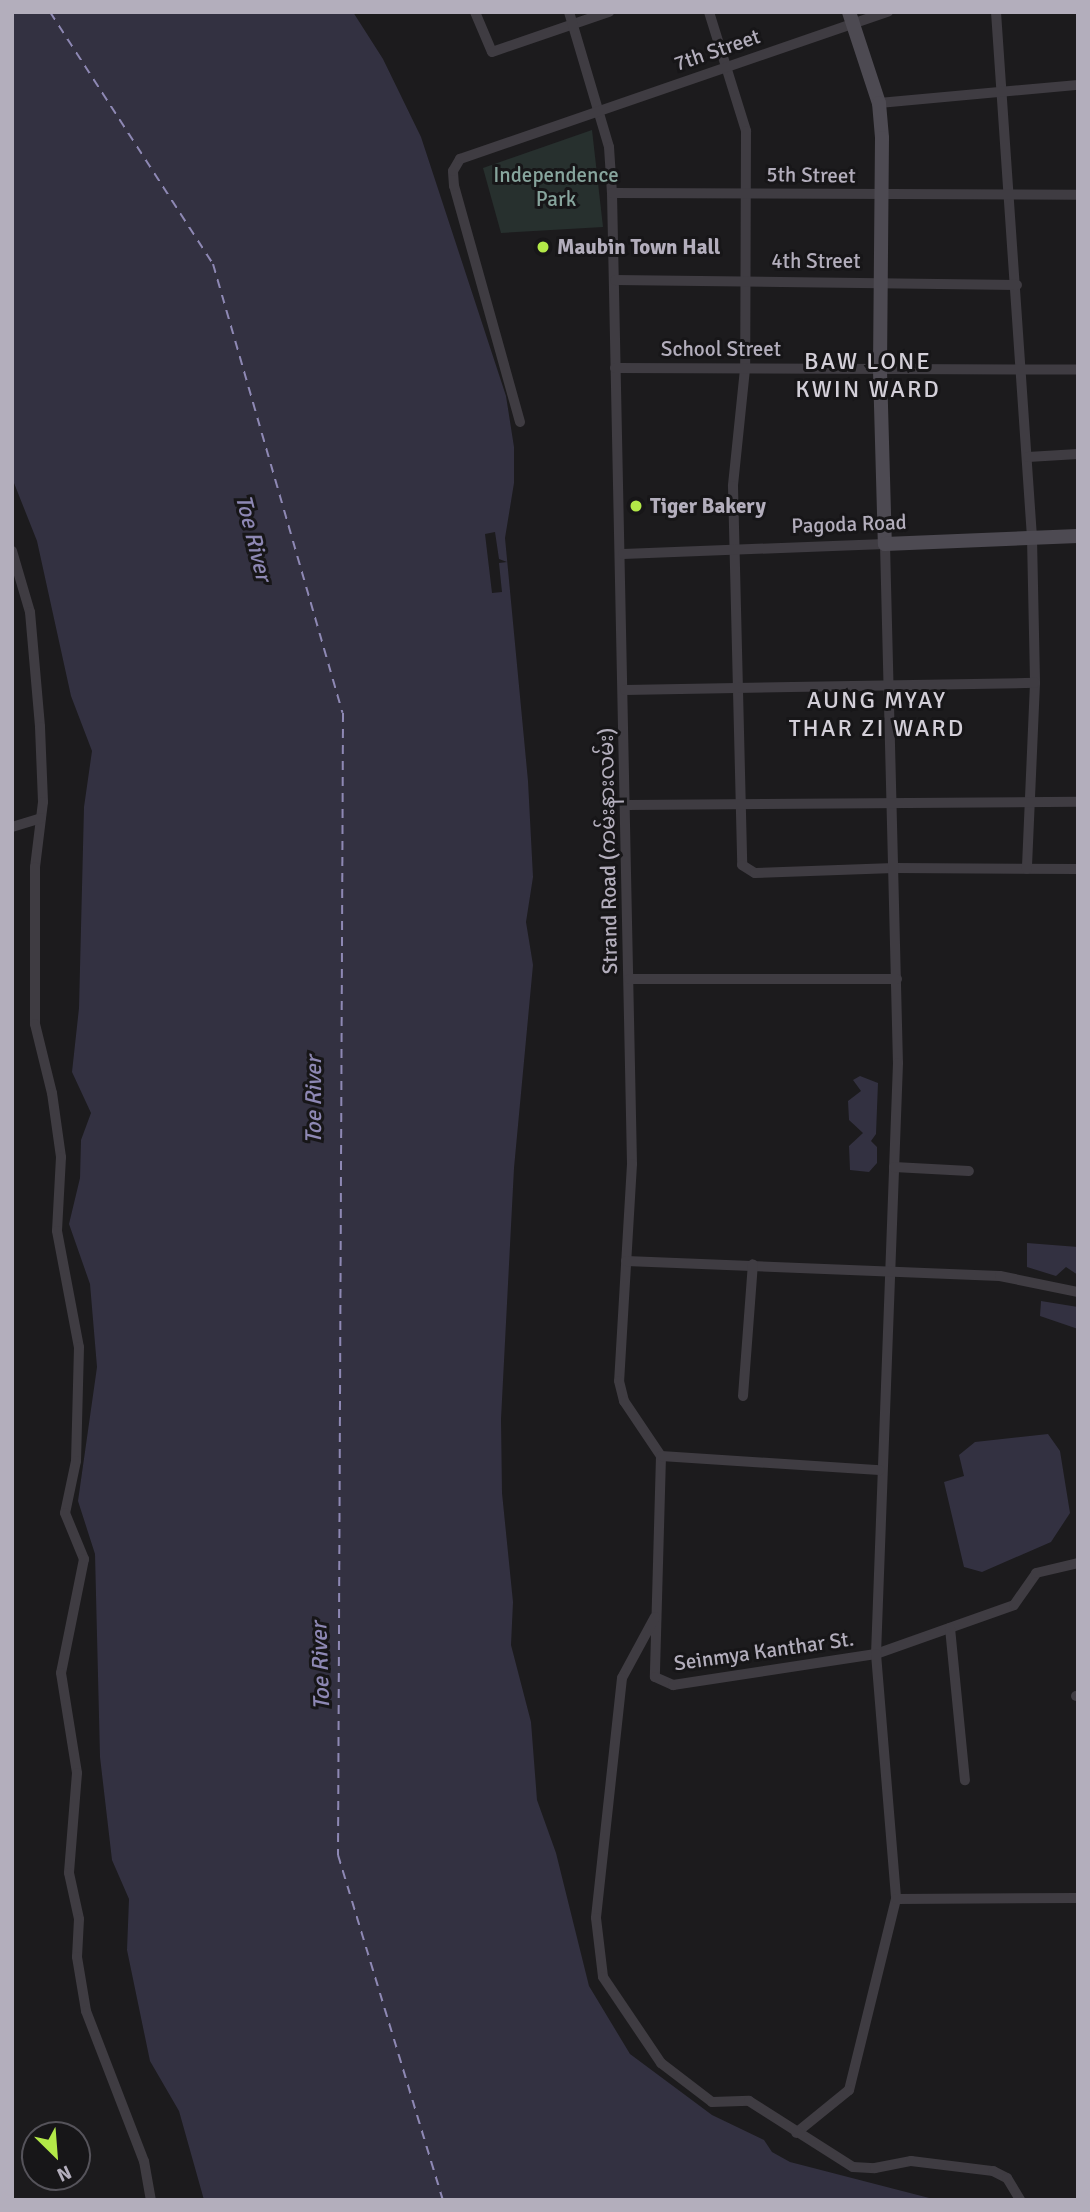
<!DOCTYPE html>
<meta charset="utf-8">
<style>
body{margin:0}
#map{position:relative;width:1090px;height:2212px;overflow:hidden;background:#1c1b1d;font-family:Signika,"Noto Sans Myanmar",sans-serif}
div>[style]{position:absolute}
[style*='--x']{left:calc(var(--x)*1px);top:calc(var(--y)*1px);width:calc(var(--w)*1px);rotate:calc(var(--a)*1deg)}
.green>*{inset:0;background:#27302e}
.water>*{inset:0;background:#333141}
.pier>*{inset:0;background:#1c1b1d}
.ferry>*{height:2px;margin-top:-1px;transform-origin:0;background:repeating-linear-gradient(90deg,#8e88b4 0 9px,transparent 0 16px)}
.minor>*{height:10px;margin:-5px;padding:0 5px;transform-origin:5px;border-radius:5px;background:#3f3c42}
.secondary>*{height:14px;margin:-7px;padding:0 7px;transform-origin:7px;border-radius:7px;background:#4d4a52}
.dots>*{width:19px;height:19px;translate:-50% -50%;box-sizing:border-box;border:4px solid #171618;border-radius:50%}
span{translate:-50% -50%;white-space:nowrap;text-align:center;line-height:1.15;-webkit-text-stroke:6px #171618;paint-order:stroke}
.street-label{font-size:21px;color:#b3aebc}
.park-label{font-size:21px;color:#87a59d}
.poi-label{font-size:21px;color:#b3aebc;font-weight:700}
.left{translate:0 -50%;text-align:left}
.water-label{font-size:23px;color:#8e88b4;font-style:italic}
.quarter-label{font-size:24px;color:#d3cfd8;letter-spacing:2px}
.frame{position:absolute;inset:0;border:14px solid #b3aebc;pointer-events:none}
.north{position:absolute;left:21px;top:2121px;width:70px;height:70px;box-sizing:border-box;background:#171618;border:2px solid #55535a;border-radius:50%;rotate:155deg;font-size:19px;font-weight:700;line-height:28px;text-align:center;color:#b3aebc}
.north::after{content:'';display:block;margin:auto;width:24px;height:32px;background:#b3e948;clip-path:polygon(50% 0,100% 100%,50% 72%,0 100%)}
</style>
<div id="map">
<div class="green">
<i style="clip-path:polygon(592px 130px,603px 227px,501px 233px,483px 168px)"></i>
</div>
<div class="water">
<i style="clip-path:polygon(12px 12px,353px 12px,383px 59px,421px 137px,506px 396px,514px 447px,514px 483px,505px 538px,528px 781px,533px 877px,526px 922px,533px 965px,514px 1168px,501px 1419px,502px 1493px,513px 1602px,511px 1645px,531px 1722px,537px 1800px,556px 1853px,589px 1986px,630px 2054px,712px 2115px,764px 2140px,772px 2152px,790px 2162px,937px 2200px,204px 2200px,179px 2111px,150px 2061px,127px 1950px,129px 1899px,112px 1860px,100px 1757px,95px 1554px,78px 1501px,97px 1367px,90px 1284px,69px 1224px,80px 1178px,81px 1140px,91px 1113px,72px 1072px,79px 1008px,84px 807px,92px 751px,71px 696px,37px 541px,12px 478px)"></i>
<i style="clip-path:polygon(860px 1076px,878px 1083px,876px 1134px,871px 1141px,877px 1147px,877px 1163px,869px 1172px,850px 1170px,849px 1146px,863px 1133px,849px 1120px,848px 1101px,861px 1091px,853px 1080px)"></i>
<i style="clip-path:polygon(1027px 1243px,1078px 1247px,1078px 1275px,1066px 1267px,1056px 1276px,1027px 1267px)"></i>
<i style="clip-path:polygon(1041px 1301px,1078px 1307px,1078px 1329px,1040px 1316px)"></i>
<i style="clip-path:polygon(1048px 1434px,1060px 1451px,1070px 1513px,1051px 1542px,982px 1572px,964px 1567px,944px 1482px,964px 1476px,959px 1455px,975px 1442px)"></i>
</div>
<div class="pier">
<i style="clip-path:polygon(495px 532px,499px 559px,507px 562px,499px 563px,502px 592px,492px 593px,485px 534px)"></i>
</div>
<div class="ferry">
<i style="--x:50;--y:12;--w:300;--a:57.1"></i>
<i style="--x:213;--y:264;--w:467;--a:73.9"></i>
<i style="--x:343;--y:713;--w:1142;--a:90.25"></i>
<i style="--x:338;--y:1855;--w:361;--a:73.1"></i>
</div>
<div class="minor">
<i style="--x:475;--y:12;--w:43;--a:67"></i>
<i style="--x:492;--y:52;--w:124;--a:-18.9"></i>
<i style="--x:569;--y:12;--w:141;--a:73.5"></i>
<i style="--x:609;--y:147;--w:46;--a:86.3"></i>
<i style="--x:612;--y:193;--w:971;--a:88.82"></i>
<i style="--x:632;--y:1164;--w:217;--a:93.4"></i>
<i style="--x:619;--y:1381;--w:21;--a:76"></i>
<i style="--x:624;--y:1401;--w:66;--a:56.1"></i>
<i style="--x:661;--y:1456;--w:221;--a:91.6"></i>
<i style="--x:655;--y:1677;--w:20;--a:24"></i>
<i style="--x:673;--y:1685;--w:205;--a:-8.7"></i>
<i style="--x:876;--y:1654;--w:146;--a:-19.5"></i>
<i style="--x:1014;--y:1605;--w:39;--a:-55"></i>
<i style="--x:1036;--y:1573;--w:43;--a:-13.4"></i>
<i style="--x:709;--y:12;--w:125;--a:72.7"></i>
<i style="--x:746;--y:131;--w:238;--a:90.2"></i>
<i style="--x:745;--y:369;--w:118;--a:95.9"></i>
<i style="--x:733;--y:486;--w:379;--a:88.6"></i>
<i style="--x:742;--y:865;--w:15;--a:32"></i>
<i style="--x:755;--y:873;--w:139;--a:-2.1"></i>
<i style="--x:894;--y:868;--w:184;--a:0.3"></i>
<i style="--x:996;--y:12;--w:527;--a:86.08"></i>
<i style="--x:1032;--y:538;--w:145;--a:88.8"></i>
<i style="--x:1035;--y:683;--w:186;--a:92.5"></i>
<i style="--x:879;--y:103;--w:200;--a:-5.2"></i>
<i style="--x:612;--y:193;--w:466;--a:0.2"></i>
<i style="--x:615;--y:280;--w:402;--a:0.7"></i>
<i style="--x:615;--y:368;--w:463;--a:0.2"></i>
<i style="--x:520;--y:422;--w:245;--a:-105.6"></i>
<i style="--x:454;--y:186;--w:15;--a:-94"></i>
<i style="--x:453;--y:171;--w:14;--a:-60"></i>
<i style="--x:460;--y:159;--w:453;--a:-19"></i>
<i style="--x:1028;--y:457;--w:50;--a:-3.4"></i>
<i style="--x:12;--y:551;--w:64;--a:73.6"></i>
<i style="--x:30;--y:612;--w:115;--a:85"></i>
<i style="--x:40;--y:727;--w:75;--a:87.7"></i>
<i style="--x:43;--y:802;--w:65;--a:97"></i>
<i style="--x:35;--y:867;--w:157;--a:90"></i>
<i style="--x:35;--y:1024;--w:71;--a:76.2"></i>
<i style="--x:52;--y:1093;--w:65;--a:82"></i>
<i style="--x:61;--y:1157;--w:74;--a:93.1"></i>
<i style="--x:57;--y:1231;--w:118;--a:79.3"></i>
<i style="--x:79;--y:1347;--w:114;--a:91.5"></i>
<i style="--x:76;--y:1461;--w:53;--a:101.9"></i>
<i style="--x:65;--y:1513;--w:50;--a:67.6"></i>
<i style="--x:84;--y:1559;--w:116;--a:101.4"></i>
<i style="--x:61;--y:1673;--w:101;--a:80.9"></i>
<i style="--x:77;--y:1773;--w:100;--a:94.6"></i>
<i style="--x:69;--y:1873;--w:47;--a:77.7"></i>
<i style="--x:79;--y:1919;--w:38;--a:93"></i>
<i style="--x:77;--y:1957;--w:55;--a:80.5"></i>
<i style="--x:86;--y:2011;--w:161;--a:68.9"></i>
<i style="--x:144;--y:2161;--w:40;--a:80"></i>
<i style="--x:623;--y:554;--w:262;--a:-2.2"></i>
<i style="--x:885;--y:544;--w:519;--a:88.57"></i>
<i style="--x:898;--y:1063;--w:591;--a:92.13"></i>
<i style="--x:876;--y:1654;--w:246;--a:85.3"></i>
<i style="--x:896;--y:1899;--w:197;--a:103.8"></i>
<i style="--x:849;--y:2090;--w:68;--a:140.9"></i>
<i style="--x:625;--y:690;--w:410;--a:-1"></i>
<i style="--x:627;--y:805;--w:451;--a:-0.4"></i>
<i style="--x:12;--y:827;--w:30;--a:-17"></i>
<i style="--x:629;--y:979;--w:268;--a:0"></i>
<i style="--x:894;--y:1167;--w:75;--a:3.1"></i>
<i style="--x:626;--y:1261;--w:374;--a:2.3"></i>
<i style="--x:1000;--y:1276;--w:80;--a:11.6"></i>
<i style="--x:743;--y:1396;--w:132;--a:-85.7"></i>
<i style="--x:661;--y:1456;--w:219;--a:3.7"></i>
<i style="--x:655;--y:1617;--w:69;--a:118.4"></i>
<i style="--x:622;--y:1678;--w:241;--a:96.2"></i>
<i style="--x:596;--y:1918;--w:59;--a:83.2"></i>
<i style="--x:603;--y:1977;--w:104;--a:56"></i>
<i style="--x:661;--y:2063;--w:64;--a:37.4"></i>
<i style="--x:712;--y:2102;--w:37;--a:-2"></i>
<i style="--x:749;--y:2101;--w:123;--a:32.4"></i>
<i style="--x:853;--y:2167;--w:22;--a:3"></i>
<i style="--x:875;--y:2168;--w:37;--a:-11"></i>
<i style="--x:911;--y:2161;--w:83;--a:7"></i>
<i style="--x:993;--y:2171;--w:16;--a:27"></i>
<i style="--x:1007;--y:2178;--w:26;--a:59"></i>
<i style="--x:950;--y:1628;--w:153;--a:84.4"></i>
<i style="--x:1076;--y:1696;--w:2;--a:0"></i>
<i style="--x:896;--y:1899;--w:182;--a:-0.3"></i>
</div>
<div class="secondary">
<i style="--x:849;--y:12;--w:96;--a:71.8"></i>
<i style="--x:879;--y:103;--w:35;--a:85"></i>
<i style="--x:882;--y:138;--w:232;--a:90.5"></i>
<i style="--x:880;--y:370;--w:174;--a:88.4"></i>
<i style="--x:885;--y:544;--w:193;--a:-2.4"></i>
</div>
<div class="dots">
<i style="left:543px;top:247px;background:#b3e948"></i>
<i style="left:636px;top:506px;background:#b3e948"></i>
</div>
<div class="street-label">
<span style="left:717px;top:50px;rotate:-19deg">7th Street</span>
<span style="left:811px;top:175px;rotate:1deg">5th Street</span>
<span style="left:816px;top:261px">4th Street</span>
<span style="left:721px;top:349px">School Street</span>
<span style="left:849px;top:524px;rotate:-2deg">Pagoda Road</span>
<span style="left:608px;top:851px;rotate:-91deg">Strand Road (ကမ်းနားလမ်း)</span>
<span style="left:764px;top:1651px;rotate:-8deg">Seinmya Kanthar St.</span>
</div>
<div class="park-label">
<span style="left:556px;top:187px">Independence<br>Park</span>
</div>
<div class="poi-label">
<span class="left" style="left:557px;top:247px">Maubin Town Hall</span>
<span class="left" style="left:650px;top:506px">Tiger Bakery</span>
</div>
<div class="water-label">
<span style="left:253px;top:538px;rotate:76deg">Toe River</span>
<span style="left:314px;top:1100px;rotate:-90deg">Toe River</span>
<span style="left:321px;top:1666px;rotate:-92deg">Toe River</span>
</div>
<div class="quarter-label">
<span style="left:868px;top:376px">BAW LONE<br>KWIN WARD</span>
<span style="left:877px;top:715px">AUNG MYAY<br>THAR ZI WARD</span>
</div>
<div class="frame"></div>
<div class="north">N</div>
</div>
